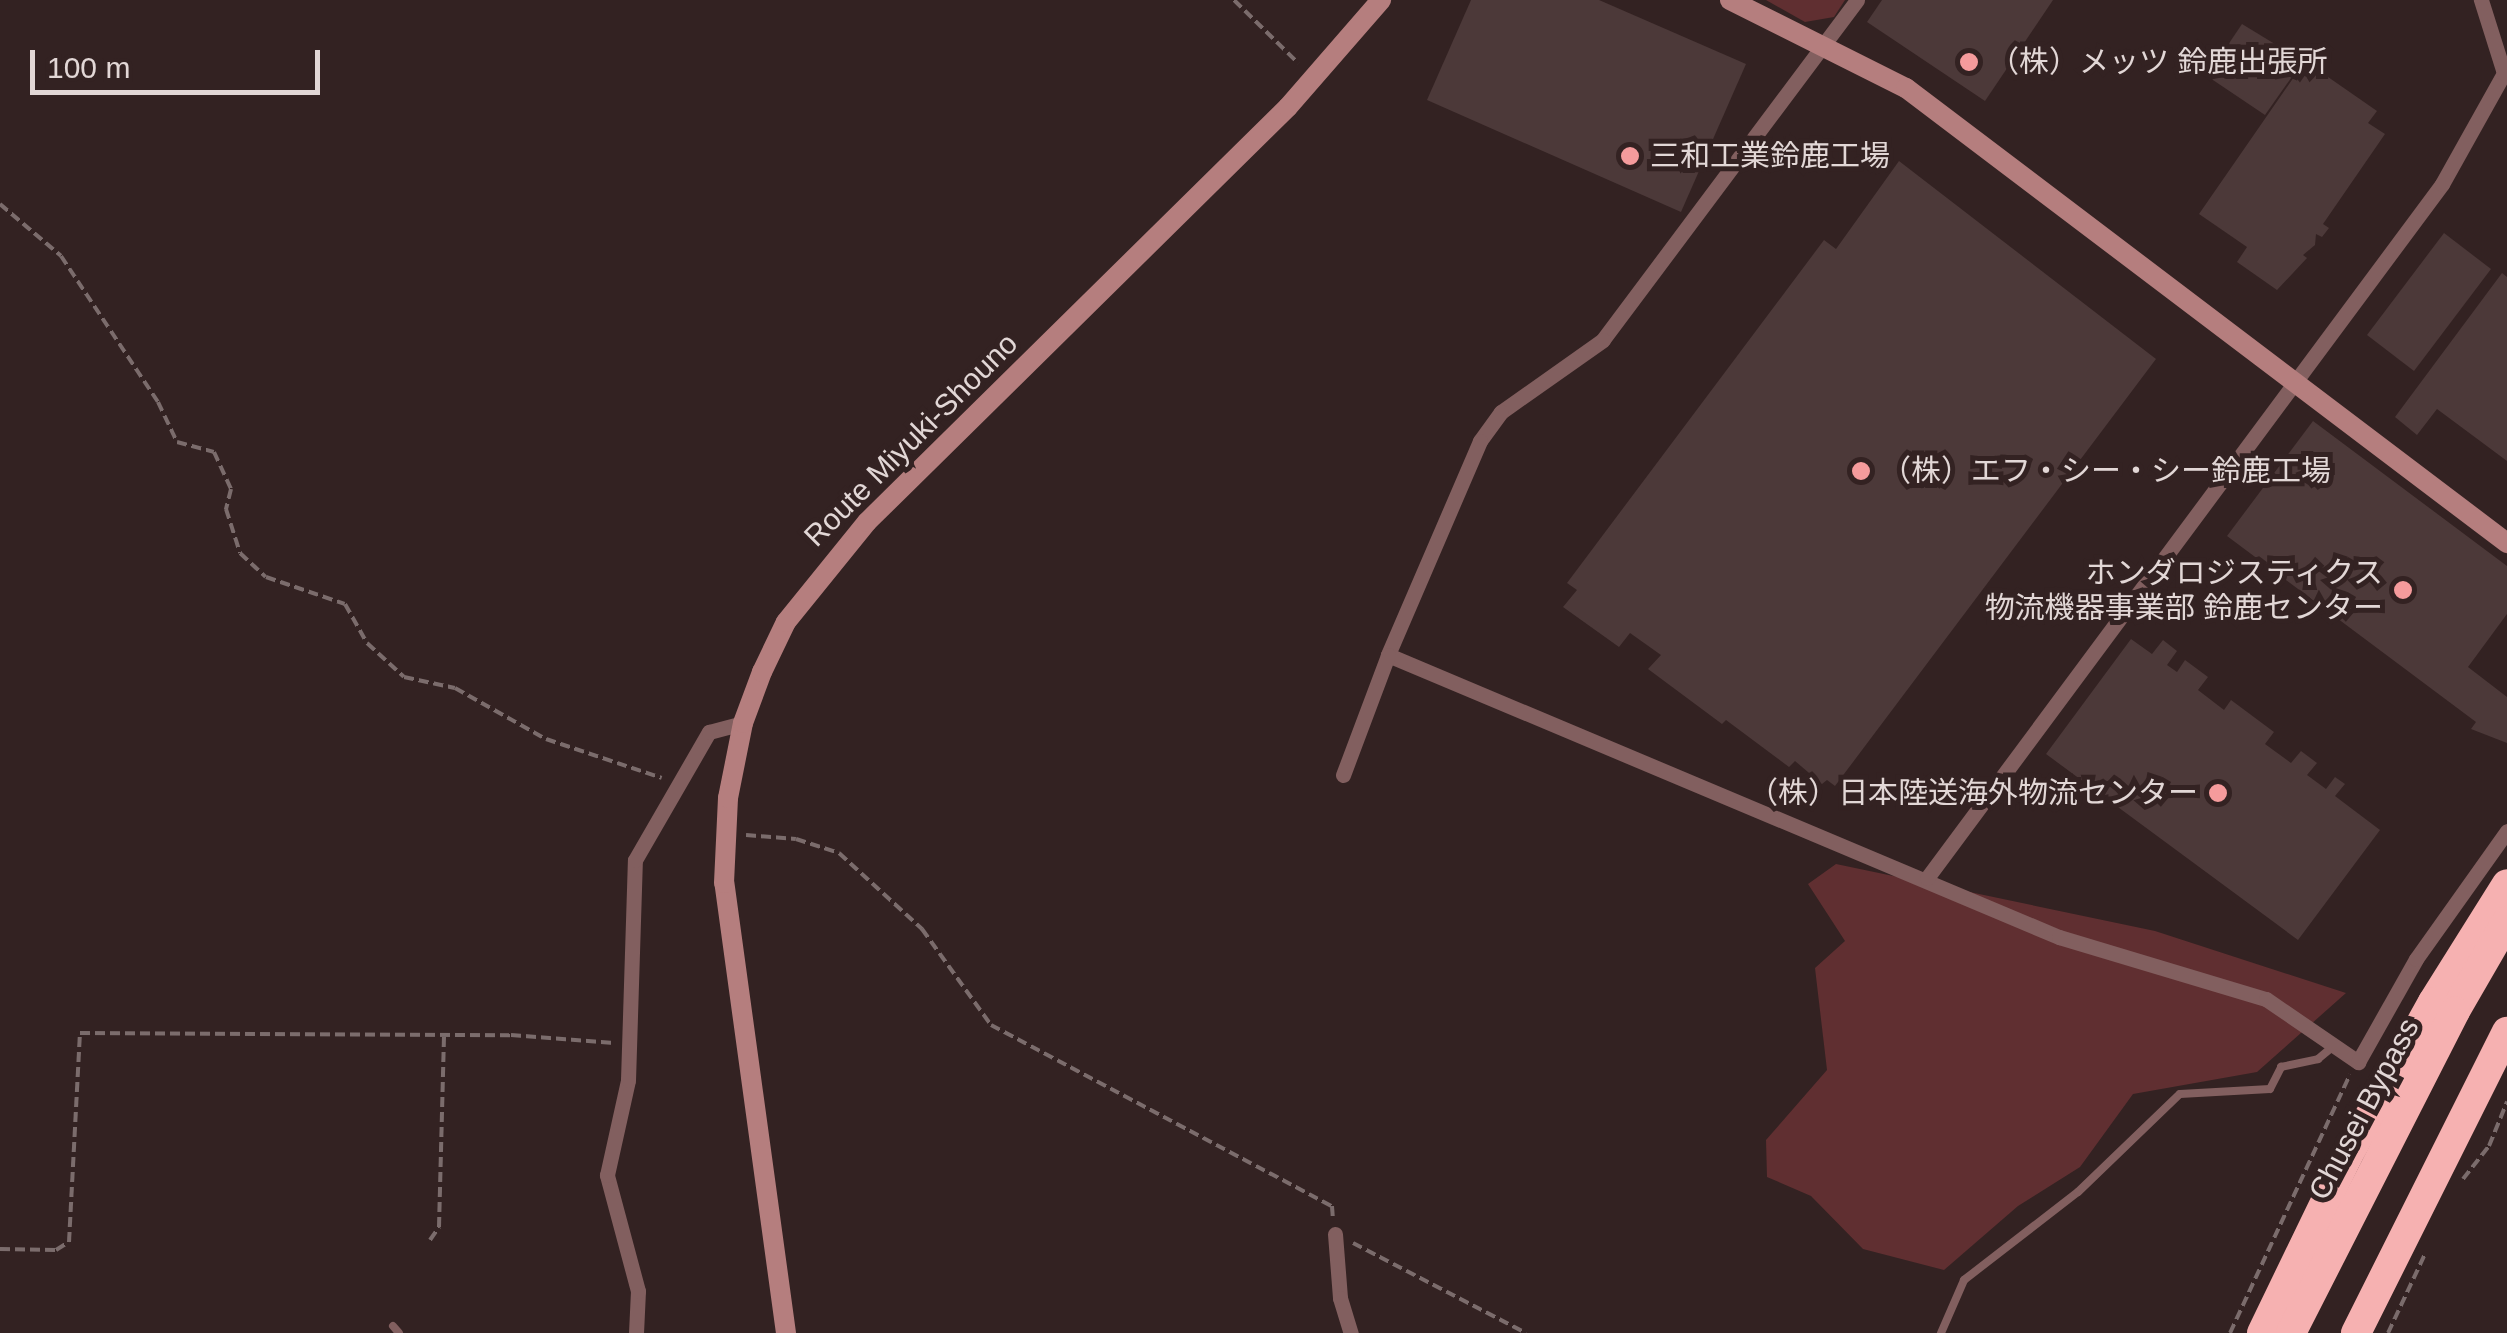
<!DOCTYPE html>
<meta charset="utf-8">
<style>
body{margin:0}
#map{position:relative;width:2507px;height:1333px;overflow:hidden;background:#322;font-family:Arial,"Noto Sans JP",sans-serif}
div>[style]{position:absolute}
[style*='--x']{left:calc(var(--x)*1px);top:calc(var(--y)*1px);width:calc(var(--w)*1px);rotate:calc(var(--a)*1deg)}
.green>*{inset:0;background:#602f31}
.building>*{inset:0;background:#4c3939}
.path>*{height:4px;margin-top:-2px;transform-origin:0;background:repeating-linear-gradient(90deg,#7b6c6c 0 10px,transparent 0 15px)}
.lane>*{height:8px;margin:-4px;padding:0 4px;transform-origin:4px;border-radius:4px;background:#825f5f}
.street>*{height:15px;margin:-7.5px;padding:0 7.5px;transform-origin:7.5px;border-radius:7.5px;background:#825f5f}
.secondary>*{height:20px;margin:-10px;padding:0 10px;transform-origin:10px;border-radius:10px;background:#b57e7e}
.highway>*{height:30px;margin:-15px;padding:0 15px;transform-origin:15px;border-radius:15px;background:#f6b1b1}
.highway-bridge>*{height:30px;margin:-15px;padding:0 15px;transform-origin:15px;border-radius:15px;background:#f6b1b1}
.dots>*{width:28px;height:28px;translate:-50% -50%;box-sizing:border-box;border:5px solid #322;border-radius:50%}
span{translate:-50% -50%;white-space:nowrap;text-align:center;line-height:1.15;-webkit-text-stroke:10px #322;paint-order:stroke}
.poi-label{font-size:30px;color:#e2d7d6}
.left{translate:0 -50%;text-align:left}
.right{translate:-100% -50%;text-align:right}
.street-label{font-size:30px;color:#e2d7d6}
.scale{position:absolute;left:30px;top:50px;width:290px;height:45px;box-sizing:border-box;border:5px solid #e2d7d6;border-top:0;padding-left:12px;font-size:30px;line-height:35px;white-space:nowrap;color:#e2d7d6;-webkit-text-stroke:8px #322;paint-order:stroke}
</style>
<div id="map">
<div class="green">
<i style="clip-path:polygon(1766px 0,1845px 0,1834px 17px,1805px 22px)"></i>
<i style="clip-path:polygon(1836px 864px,2155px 931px,2346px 993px,2257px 1072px,2133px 1094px,2080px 1167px,2018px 1206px,1944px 1270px,1863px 1249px,1811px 1196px,1767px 1177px,1766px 1140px,1827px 1070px,1815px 968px,1845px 941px,1808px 884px)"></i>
</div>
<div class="building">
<i style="clip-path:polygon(1471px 0,1599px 0,1746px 64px,1681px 212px,1427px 100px)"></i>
<i style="clip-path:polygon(1882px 0,2053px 0,1985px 101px,1867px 22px)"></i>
<i style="clip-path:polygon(2242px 24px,2303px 61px,2265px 115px,2207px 76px)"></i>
<i style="clip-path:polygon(2305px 61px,2377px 111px,2368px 123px,2385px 134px,2323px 224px,2329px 228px,2322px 237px,2316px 234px,2315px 245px,2303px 255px,2307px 258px,2277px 290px,2237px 262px,2247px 247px,2199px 214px)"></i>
<i style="clip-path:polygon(1899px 161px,2156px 359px,1835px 786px,1827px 780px,1822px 784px,1795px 761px,1789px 767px,1726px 720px,1722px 724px,1648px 669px,1661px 655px,1630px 633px,1619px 647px,1563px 607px,1577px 590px,1567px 583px,1824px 240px,1836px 249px)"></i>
<i style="clip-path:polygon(2444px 233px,2491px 269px,2414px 371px,2367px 335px)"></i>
<i style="clip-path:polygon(2502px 273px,2507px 277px,2507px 461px,2437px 409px,2417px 435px,2395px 417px)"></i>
<i style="clip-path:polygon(2313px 421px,2507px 566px,2507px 614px,2468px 667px,2507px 697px,2507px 743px,2471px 729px,2476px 722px,2227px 536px)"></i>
<i style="clip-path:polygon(2131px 639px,2152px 654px,2163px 640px,2177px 651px,2167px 665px,2177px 672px,2185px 660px,2208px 677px,2198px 690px,2224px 710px,2231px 700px,2274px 732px,2265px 744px,2291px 763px,2301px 751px,2317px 763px,2307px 775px,2326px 789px,2335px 777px,2345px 784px,2335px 796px,2380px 830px,2298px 940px,2046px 754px)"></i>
</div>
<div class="path">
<i style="--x:1234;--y:0;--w:90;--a:44.5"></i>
<i style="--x:0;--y:204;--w:80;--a:40.4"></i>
<i style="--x:61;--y:256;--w:175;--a:56.4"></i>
<i style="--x:158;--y:402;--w:44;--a:64.6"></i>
<i style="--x:177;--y:442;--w:38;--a:15"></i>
<i style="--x:214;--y:452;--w:41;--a:65.3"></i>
<i style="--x:231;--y:489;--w:21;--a:104"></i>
<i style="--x:226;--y:509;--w:46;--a:72.3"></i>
<i style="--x:240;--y:553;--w:35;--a:43"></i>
<i style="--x:266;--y:577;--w:83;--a:18.9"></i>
<i style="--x:345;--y:604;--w:45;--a:60.6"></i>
<i style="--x:367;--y:643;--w:50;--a:42.6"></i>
<i style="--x:404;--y:677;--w:52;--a:12.2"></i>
<i style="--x:455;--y:688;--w:104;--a:29.3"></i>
<i style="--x:546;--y:739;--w:122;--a:18.6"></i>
<i style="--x:746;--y:835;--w:50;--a:4.6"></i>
<i style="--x:796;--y:839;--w:45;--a:18"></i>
<i style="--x:839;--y:853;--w:113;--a:42.5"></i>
<i style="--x:922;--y:929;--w:118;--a:54.3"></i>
<i style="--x:991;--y:1025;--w:386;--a:28"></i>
<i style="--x:1332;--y:1206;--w:14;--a:86"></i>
<i style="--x:2463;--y:1179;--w:42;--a:-51.8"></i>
<i style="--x:2489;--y:1146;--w:48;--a:-67.8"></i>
<i style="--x:430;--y:1240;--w:16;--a:-55"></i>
<i style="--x:439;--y:1227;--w:190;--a:-88.5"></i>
<i style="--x:1353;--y:1243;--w:195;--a:27.5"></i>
<i style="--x:0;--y:1249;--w:56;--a:1"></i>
<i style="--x:56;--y:1250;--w:15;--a:-32"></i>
<i style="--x:69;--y:1242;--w:209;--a:-87"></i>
<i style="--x:80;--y:1033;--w:431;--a:0.3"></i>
<i style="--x:511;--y:1035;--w:103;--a:4.4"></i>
<i style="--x:2230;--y:1333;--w:285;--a:-65.1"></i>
<i style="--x:2388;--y:1333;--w:87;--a:-64.9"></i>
</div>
<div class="lane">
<i style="--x:393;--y:1326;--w:9;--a:49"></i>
<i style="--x:1941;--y:1333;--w:58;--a:-66.5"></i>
<i style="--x:1964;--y:1280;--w:144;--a:-37.7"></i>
<i style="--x:2078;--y:1192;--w:141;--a:-43.9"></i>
<i style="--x:2180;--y:1094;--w:90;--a:-3.2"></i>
<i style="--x:2270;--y:1089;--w:25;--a:-63"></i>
<i style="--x:2281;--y:1067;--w:38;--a:-12"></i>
<i style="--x:2318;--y:1059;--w:17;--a:-40"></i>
</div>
<div class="street">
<i style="--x:1857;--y:0;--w:424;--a:126.8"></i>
<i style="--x:1603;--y:340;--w:125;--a:144.8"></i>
<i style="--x:1501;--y:412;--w:36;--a:126"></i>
<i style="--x:1480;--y:441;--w:233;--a:113.3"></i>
<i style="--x:1388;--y:655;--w:728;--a:22.8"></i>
<i style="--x:2059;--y:937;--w:216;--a:16.7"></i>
<i style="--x:2266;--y:999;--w:112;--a:34.4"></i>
<i style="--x:2358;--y:1062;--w:118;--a:-60.6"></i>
<i style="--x:2416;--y:959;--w:157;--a:-54.6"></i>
<i style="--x:1343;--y:775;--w:128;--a:-69.4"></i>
<i style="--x:1927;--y:878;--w:864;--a:-53.42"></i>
<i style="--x:2442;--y:184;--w:127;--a:-60.8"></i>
<i style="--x:2504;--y:73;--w:77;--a:-107.5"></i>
<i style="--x:1335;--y:1234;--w:64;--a:85.5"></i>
<i style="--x:1340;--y:1298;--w:37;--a:73"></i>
<i style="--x:636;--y:1333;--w:42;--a:-87.3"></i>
<i style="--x:638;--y:1291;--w:120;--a:-105"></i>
<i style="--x:607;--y:1175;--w:97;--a:-77.5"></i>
<i style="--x:628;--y:1080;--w:220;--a:-88.2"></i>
<i style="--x:635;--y:860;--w:148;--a:-60"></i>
<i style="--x:709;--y:732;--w:35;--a:-15"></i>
</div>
<div class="secondary">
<i style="--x:1730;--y:0;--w:197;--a:26.6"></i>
<i style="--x:1906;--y:88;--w:754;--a:37.13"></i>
<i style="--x:786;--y:1333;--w:454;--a:-97.8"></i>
<i style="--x:724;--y:883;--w:85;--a:-87.3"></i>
<i style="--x:728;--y:798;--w:76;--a:-78.7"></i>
<i style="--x:743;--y:723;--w:54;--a:-69.6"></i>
<i style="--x:762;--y:672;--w:55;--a:-64.4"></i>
<i style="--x:786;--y:622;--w:129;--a:-51"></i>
<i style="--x:867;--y:522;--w:591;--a:-44.59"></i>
<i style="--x:1288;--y:107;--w:142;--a:-49"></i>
</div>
<div class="highway">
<i style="--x:2433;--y:1002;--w:139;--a:-57.9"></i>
<i style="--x:2455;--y:1011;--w:104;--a:-60"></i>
</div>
<div class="highway-bridge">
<i style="--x:2262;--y:1333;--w:195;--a:-64.2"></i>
<i style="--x:2347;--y:1157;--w:177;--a:-61"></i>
<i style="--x:2291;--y:1333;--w:361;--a:-63"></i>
<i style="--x:2356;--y:1333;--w:337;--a:-63.4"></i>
</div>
<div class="dots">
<i style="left:1969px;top:62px;background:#f59b9c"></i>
<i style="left:1630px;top:156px;background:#f59b9c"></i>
<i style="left:1861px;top:471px;background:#f59b9c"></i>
<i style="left:2403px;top:590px;background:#f59b9c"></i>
<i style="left:2218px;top:793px;background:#f59b9c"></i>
</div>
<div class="poi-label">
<span class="left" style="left:1989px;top:62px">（株）メッツ 鈴鹿出張所</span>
<span class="left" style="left:1650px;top:156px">三和工業鈴鹿工場</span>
<span class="left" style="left:1881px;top:471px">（株）エフ・シー・シー鈴鹿工場</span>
<span class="right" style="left:2383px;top:590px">ホンダロジスティクス<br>物流機器事業部 鈴鹿センター</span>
<span class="right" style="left:2198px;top:793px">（株）日本陸送海外物流センター</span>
</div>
<div class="street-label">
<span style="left:911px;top:440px;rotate:-45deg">Route Miyuki-Shouno</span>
<span style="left:2364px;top:1109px;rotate:-62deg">Chusei Bypass</span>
</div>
<div class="scale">100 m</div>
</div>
